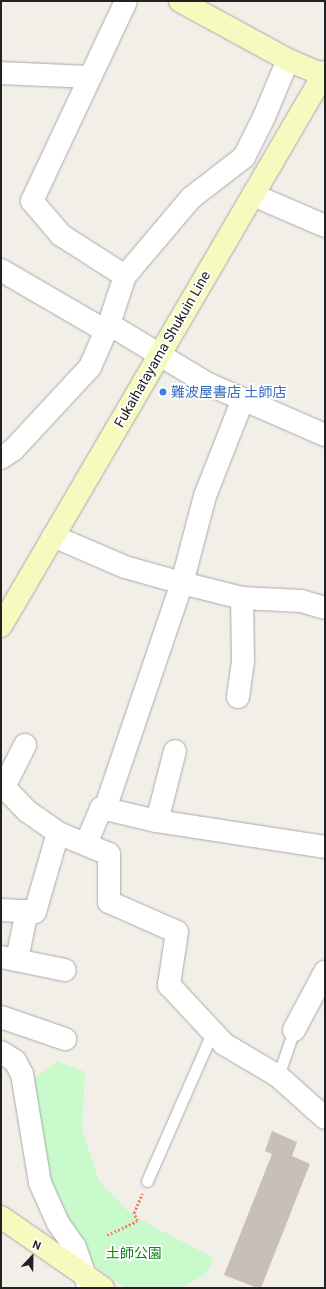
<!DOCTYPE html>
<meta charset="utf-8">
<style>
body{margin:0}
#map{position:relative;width:326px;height:1289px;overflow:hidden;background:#f2efe9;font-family:Roboto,"Noto Sans JP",sans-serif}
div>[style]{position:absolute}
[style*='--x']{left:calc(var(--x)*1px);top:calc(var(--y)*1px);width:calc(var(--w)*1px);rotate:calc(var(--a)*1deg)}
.park>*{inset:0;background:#c8facc}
.building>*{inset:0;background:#c7bfb8}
.path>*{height:2.5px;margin-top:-1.25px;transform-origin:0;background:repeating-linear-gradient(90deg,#fa8072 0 2px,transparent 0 4px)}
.roads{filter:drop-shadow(0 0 1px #a9a9a9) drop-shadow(0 0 1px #a9a9a9)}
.lane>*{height:11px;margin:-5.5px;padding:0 5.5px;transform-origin:5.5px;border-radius:5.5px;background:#fff}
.street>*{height:22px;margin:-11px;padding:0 11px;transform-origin:11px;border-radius:11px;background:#fff}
.secondary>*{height:22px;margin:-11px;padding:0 11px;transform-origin:11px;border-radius:11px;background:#f7fabf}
.dots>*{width:11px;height:11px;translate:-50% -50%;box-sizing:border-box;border:2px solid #fff;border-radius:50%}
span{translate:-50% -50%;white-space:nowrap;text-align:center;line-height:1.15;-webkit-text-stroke:3.5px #fff;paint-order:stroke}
.street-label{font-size:14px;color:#222}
.shop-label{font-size:14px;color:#366cbe}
.left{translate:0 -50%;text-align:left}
.park-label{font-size:14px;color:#0c8416}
.frame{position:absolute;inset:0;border:2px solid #222;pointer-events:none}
.north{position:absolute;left:12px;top:1237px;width:40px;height:40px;-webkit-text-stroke:3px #fff;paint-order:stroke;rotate:22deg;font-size:11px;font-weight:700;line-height:16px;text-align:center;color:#222}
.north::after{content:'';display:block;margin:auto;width:14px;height:18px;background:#222;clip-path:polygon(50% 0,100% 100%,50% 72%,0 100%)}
</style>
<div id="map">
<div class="park">
<i style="clip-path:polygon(57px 1061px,85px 1072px,82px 1129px,99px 1181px,127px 1210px,143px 1221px,214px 1258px,205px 1275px,180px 1288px,126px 1288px,85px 1259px,46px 1183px,34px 1079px)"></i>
</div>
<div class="building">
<i style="clip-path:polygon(272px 1131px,297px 1142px,292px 1156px,310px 1164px,261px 1288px,257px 1288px,224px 1275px,272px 1154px,265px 1151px)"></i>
</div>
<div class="path">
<i style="--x:107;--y:1235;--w:33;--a:-25"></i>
<i style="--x:137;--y:1221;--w:9;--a:-111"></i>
<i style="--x:134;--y:1213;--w:21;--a:-67"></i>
</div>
<div class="roads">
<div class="lane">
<i style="--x:278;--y:1076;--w:49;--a:-70.8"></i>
<i style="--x:147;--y:1181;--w:162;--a:-66.3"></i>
</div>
<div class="street">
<i style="--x:1;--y:73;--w:89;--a:2.6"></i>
<i style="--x:253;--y:195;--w:78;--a:23.3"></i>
<i style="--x:1;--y:270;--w:121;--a:30.2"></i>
<i style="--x:125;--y:276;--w:102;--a:-49.8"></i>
<i style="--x:191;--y:198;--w:67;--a:-37.7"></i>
<i style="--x:244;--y:157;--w:45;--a:-63.4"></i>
<i style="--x:264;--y:117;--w:62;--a:-67.2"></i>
<i style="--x:109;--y:324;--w:116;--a:31.2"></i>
<i style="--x:208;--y:384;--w:128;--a:23.6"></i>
<i style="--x:1;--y:458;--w:14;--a:-34"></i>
<i style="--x:13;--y:450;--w:113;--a:-47.1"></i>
<i style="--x:90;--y:367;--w:47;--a:-66.2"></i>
<i style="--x:109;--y:324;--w:51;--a:-71.6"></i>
<i style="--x:125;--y:276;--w:76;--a:-147.4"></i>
<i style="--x:61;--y:235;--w:45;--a:-130.5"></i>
<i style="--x:32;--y:201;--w:221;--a:-64.8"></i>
<i style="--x:53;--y:536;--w:78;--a:23.3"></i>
<i style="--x:125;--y:567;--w:59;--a:15.7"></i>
<i style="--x:182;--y:583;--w:62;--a:14"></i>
<i style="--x:242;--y:598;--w:59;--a:2.9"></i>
<i style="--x:301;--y:601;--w:25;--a:16"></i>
<i style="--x:238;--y:697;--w:35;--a:-82"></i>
<i style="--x:243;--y:662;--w:64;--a:-90.9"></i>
<i style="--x:1;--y:784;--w:37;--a:46"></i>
<i style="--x:27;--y:811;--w:38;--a:35"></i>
<i style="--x:58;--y:833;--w:55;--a:22.4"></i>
<i style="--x:109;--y:854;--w:48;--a:90"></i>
<i style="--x:109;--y:902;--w:74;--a:23.8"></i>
<i style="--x:177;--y:932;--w:54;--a:98.6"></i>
<i style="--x:169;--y:985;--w:81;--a:47"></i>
<i style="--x:224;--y:1044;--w:63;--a:30.7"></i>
<i style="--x:278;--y:1076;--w:63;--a:41.8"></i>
<i style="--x:4;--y:787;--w:47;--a:-63.4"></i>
<i style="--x:105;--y:809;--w:239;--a:-71.2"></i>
<i style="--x:182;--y:583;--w:90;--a:-75.2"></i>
<i style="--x:205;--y:496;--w:104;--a:-68.6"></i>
<i style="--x:157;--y:821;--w:72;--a:-75.6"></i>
<i style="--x:86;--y:844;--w:39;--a:-67"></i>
<i style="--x:101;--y:808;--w:57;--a:13.1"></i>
<i style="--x:157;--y:821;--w:170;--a:8.8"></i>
<i style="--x:1;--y:910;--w:34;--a:3"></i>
<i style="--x:35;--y:912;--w:82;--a:-73.8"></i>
<i style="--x:1;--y:957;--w:65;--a:11.5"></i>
<i style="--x:17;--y:959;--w:49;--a:-78.2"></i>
<i style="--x:1;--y:1017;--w:68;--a:19"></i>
<i style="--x:294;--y:1030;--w:66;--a:-61.9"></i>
<i style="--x:1;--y:1052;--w:17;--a:33"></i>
<i style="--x:15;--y:1061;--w:15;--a:62"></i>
<i style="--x:22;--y:1074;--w:110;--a:80.6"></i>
<i style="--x:40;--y:1183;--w:44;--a:65.8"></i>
<i style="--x:58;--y:1223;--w:29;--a:55"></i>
<i style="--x:75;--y:1247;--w:43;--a:71.1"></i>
</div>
<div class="secondary">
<i style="--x:180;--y:1;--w:123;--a:28.6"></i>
<i style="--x:288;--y:60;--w:38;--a:23"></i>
<i style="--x:1;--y:626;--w:642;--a:-59.68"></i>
<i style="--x:1;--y:1217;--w:124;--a:34.8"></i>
</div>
</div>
<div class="dots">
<i style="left:163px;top:392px;background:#3f7fe0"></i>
</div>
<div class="street-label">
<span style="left:162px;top:349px;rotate:-60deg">Fukaihatayama Shukuin Line</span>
</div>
<div class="shop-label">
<span class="left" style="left:171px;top:392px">難波屋書店 土師店</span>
</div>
<div class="park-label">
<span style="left:134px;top:1253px">土師公園</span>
</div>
<div class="frame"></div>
<div class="north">N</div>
</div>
